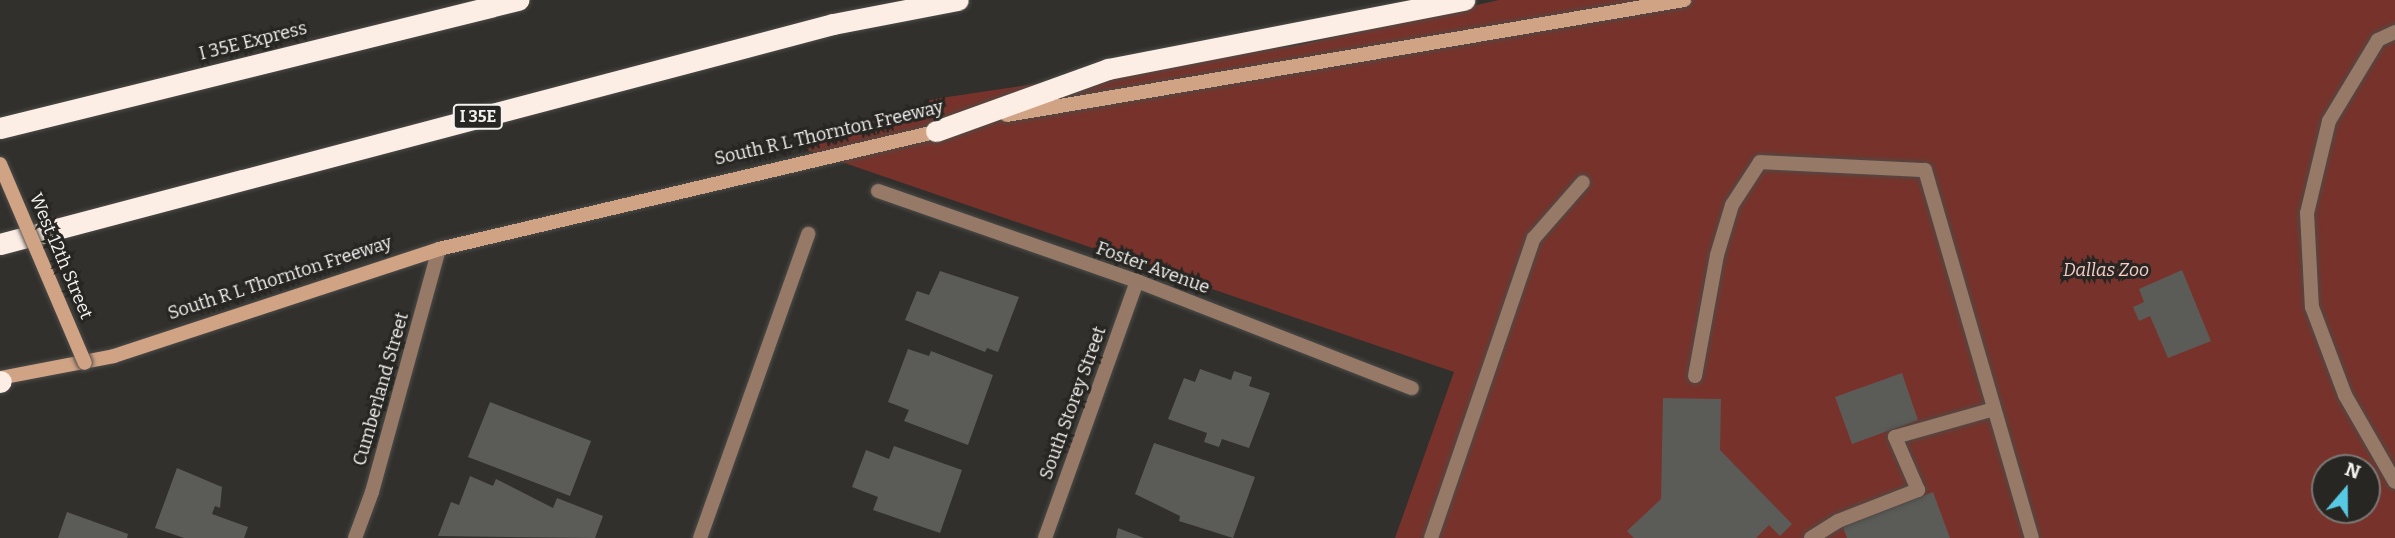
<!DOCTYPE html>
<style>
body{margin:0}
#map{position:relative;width:2395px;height:538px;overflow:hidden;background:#31302d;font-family:Bitter,serif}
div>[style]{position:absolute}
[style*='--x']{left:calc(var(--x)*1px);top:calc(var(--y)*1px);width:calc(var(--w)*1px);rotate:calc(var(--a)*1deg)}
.green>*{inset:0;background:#77332b}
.building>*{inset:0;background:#5b5b58}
.roads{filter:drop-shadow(0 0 2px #4c4b48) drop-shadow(0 0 2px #4c4b48)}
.lane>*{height:14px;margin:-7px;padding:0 7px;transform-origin:7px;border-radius:7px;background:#967a67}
.street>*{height:14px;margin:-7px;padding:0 7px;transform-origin:7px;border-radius:7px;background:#967a67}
.secondary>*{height:14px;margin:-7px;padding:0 7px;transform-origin:7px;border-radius:7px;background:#d1a385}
.highway>*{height:21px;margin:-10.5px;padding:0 10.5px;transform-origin:10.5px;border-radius:10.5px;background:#fdeee5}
.bridges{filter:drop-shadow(0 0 2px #4c4b48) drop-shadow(0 0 2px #4c4b48)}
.secondary-bridge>*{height:14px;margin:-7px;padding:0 7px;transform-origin:7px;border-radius:7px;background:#d1a385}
span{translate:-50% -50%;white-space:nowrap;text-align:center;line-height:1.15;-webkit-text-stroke:6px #272623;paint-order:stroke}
.shield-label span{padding:2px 5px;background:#272623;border:2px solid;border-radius:5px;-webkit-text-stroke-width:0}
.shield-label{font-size:16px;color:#f3f2f0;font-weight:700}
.street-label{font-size:18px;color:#f3f2f0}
.park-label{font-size:18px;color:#f9ccc5;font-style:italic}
.north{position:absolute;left:2311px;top:454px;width:70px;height:70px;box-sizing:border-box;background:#272623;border:2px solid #797875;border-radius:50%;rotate:20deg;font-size:19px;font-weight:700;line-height:28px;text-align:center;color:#f3f2f0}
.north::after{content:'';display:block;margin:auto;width:24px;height:32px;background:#57c9e2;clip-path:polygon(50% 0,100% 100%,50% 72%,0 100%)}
</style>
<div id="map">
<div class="green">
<i style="clip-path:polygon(evenodd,1499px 0,2395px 0,2395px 538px,1395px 538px,1454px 372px,801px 148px,934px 99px,1299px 45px,1499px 0,2325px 468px,2367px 468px,2367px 510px,2325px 510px,2325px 468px)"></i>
</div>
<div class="building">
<i style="clip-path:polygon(2182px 270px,2211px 341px,2168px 358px,2150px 316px,2139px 321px,2133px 307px,2144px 302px,2139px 289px)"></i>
<i style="clip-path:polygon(940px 271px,1019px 297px,998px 352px,987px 348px,985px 352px,905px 320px,917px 291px,929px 295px)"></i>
<i style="clip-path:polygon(908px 349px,929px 356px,931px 351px,993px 375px,968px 445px,904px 421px,909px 410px,888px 402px)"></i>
<i style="clip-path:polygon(1200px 369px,1231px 380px,1234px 371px,1252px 377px,1249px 386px,1270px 393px,1249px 448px,1222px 439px,1219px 447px,1204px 442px,1207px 433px,1168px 419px,1184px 378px,1195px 382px)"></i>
<i style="clip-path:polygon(1902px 373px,1918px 420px,1852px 444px,1835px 397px)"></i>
<i style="clip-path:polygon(1663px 398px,1721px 399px,1720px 450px,1792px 524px,1780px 536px,1769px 525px,1756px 538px,1634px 538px,1627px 531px,1661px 499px)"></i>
<i style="clip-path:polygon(490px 402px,591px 441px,570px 496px,468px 457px)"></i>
<i style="clip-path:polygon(1154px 443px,1255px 477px,1233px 538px,1179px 521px,1180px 516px,1135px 494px)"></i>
<i style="clip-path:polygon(894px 446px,962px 470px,940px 533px,873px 510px,878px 497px,852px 487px,866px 450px,889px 459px)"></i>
<i style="clip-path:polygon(177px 468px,222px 487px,220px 508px,215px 506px,212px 514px,248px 527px,244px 538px,184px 538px,155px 528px)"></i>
<i style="clip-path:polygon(470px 476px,493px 486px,496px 479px,553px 508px,557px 498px,603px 516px,595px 538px,438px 536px,451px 502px,459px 505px)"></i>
<i style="clip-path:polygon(1933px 492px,1950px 538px,1847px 538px,1843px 527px)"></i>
<i style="clip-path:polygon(67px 512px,128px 534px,127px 538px,58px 538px)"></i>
<i style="clip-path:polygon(1118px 528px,1144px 538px,1116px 538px)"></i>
</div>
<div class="roads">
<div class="lane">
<i style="--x:2395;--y:32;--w:19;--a:155"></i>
<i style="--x:2378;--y:40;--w:95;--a:121.2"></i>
<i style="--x:2329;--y:121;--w:95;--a:103.4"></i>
<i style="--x:2307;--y:213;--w:94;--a:87"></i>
<i style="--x:2312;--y:307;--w:94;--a:69.4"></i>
<i style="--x:2345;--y:395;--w:100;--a:60.1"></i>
<i style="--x:700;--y:538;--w:323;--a:-70.4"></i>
<i style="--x:1431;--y:538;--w:317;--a:-71.1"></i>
<i style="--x:1534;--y:238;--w:74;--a:-48.8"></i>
</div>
<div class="street">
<i style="--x:878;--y:191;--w:274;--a:19.2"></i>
<i style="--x:1137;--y:281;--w:295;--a:21.3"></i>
<i style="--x:1695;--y:376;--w:123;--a:-79.7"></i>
<i style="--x:1717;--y:255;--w:52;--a:-73.3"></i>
<i style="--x:1732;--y:205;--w:51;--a:-56.9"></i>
<i style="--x:1760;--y:162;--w:165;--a:2.8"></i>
<i style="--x:1925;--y:170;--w:383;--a:73.8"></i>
<i style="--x:355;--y:538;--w:49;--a:-69.7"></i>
<i style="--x:372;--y:492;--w:252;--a:-74.6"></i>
<i style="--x:1045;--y:538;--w:273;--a:-70.3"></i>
<i style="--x:1811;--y:538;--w:32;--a:-32"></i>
<i style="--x:1838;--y:521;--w:86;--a:-21.2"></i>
<i style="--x:1918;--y:490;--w:58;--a:-113.5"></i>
<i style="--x:1895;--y:437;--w:103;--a:-15.8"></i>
</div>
<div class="secondary">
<i style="--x:1007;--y:115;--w:687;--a:-9.64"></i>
<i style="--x:0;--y:378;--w:116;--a:-10.9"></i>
<i style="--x:114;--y:356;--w:342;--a:-18.2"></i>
<i style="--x:439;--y:249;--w:518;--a:-13.28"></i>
</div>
<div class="highway">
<i style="--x:0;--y:128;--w:534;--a:-13.88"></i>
<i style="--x:936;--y:131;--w:183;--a:-19.8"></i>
<i style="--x:1108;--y:69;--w:363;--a:-11"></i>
<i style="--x:0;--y:244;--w:862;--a:-14.79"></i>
<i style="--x:833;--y:24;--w:127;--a:-10.9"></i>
<i style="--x:0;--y:382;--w:1;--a:-45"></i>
</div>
</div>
<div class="bridges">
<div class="secondary-bridge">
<i style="--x:0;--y:164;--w:216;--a:66.9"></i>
</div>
</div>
<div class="shield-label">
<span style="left:478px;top:117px">I 35E</span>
</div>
<div class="street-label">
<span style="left:253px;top:41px;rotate:-14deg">I 35E Express</span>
<span style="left:829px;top:133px;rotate:-13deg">South R L Thornton Freeway</span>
<span style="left:61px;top:256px;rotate:67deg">West 12th Street</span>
<span style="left:1153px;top:268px;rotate:20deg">Foster Avenue</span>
<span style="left:280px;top:278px;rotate:-18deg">South R L Thornton Freeway</span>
<span style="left:381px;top:389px;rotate:-74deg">Cumberland Street</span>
<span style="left:1073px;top:403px;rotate:-70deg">South Storey Street</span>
</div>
<div class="park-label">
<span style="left:2106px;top:270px">Dallas Zoo</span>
</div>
<div class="north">N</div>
</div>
